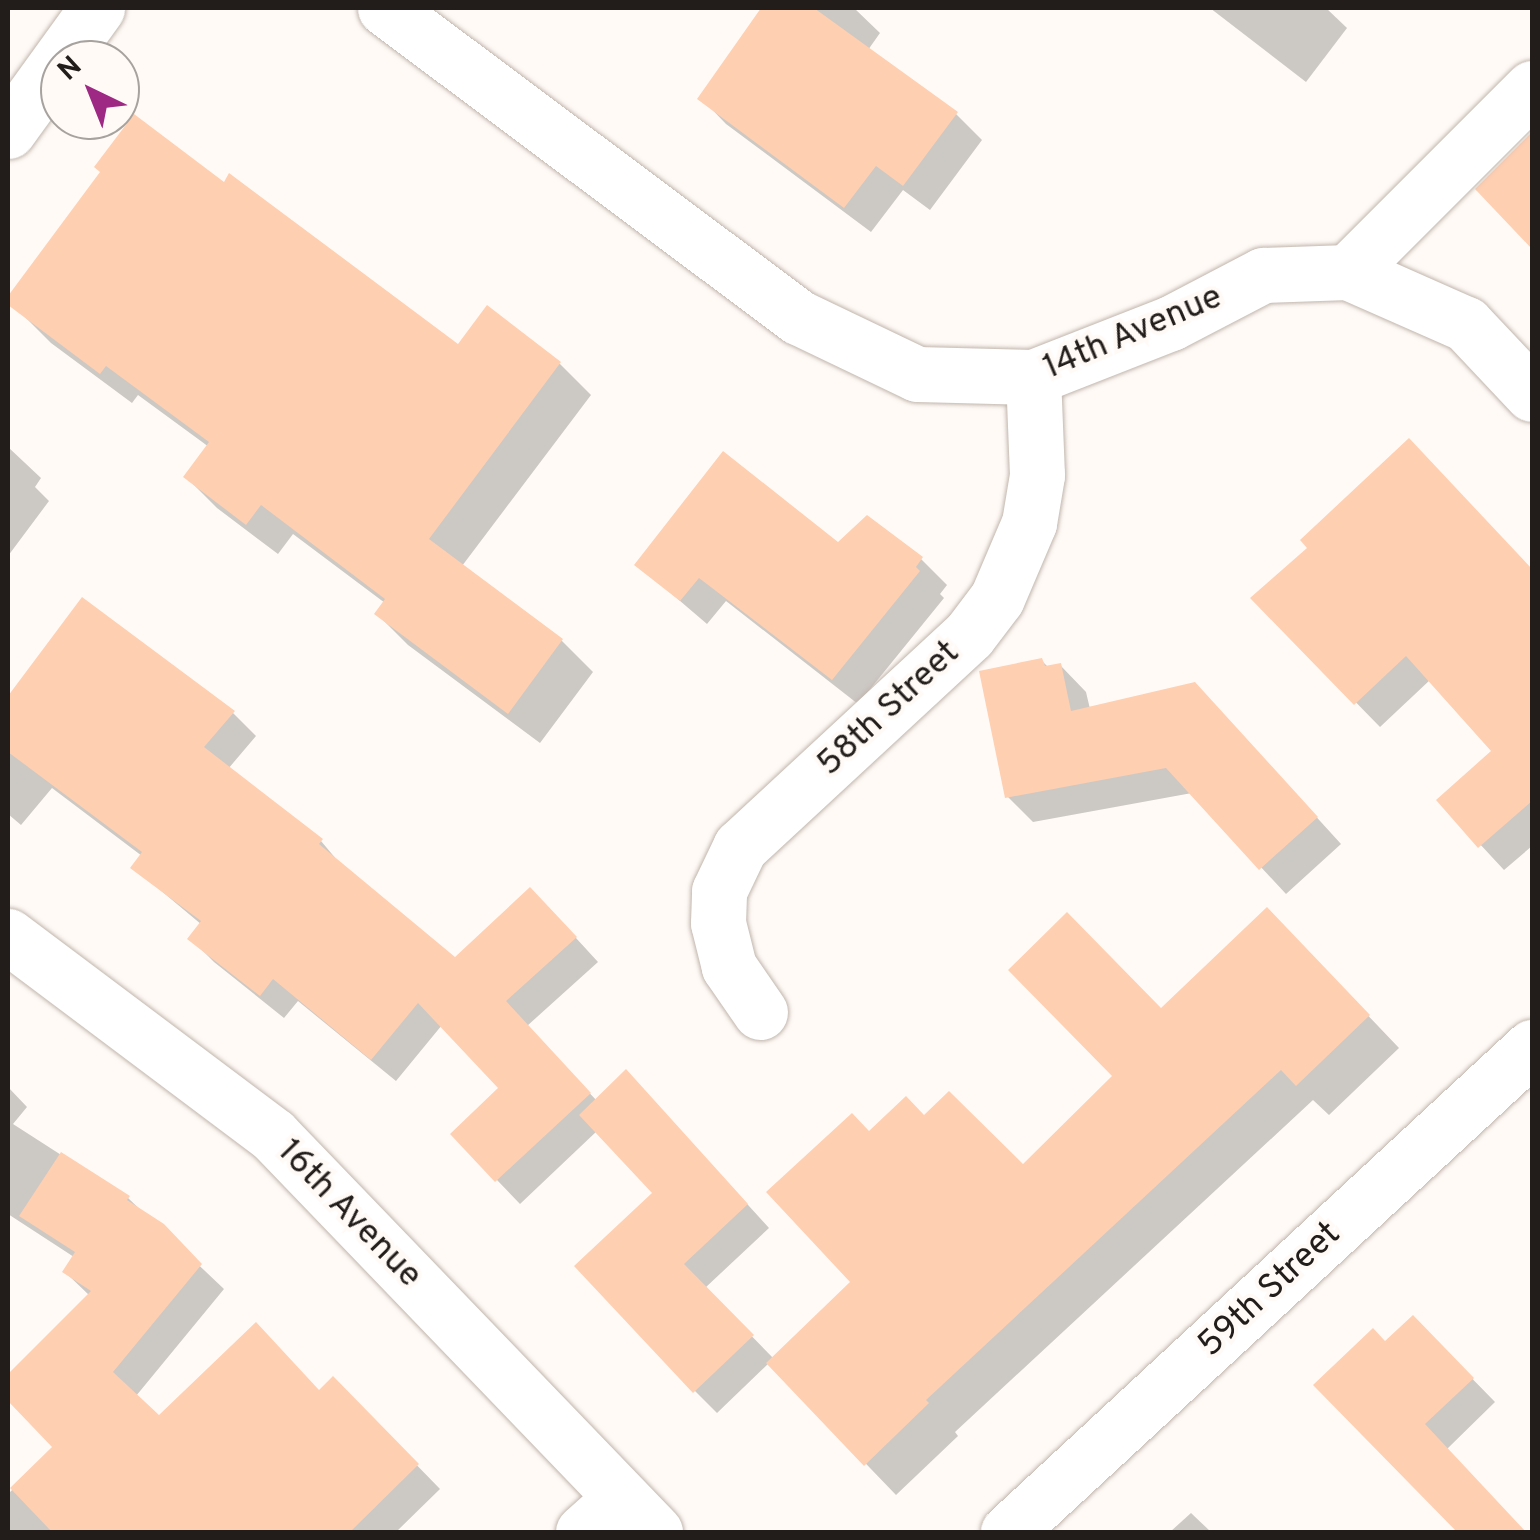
<!DOCTYPE html>
<style>
body{margin:0}
#map{position:relative;width:1540px;height:1540px;overflow:hidden;background:#fffaf6;font-family:Overpass,sans-serif}
div>[style]{position:absolute}
[style*='--x']{left:calc(var(--x)*1px);top:calc(var(--y)*1px);width:calc(var(--w)*1px);rotate:calc(var(--a)*1deg)}
.shadow>*{inset:0;background:#0003}
.building>*{inset:0;background:#fecfb1}
.roads{filter:drop-shadow(0 0 2px #c1b5ad) drop-shadow(0 0 2px #c1b5ad)}
.minor>*{height:55px;margin:-27.5px;padding:0 27.5px;transform-origin:27.5px;border-radius:27.5px;background:#fff}
span{translate:-50% -50%;white-space:nowrap;text-align:center;line-height:1.15;-webkit-text-stroke:8px #fffaf6;paint-order:stroke}
.street-label{font-size:35px;color:#221d1b}
.frame{position:absolute;inset:0;border:10px solid #221d1b;pointer-events:none}
.north{position:absolute;left:40px;top:40px;width:100px;height:100px;box-sizing:border-box;background:#fffaf6;border:2px solid #a7a29e;border-radius:50%;rotate:317deg;font-size:28px;font-weight:700;line-height:40px;text-align:center;color:#221d1b}
.north::after{content:'';display:block;margin:auto;width:35px;height:45px;background:#9e2984;clip-path:polygon(50% 0,100% 100%,50% 72%,0 100%)}
</style>
<div id="map">
<div class="shadow">
<i style="clip-path:polygon(764px 8px,854px 8px,880px 33px,868px 50px,956px 114px,982px 140px,930px 210px,903px 190px,871px 232px,726px 124px,701px 98px)"></i>
<i style="clip-path:polygon(1210px 8px,1326px 8px,1347px 28px,1306px 82px)"></i>
<i style="clip-path:polygon(1532px 135px,1532px 245px,1478px 189px)"></i>
<i style="clip-path:polygon(224px 185px,458px 347px,560px 364px,591px 395px,462px 566px,562px 641px,593px 672px,540px 743px,408px 645px,377px 614px,385px 603px,293px 534px,278px 554px,217px 508px,186px 477px,209px 447px,138px 395px,132px 403px,51px 343px,20px 312px)"></i>
<i style="clip-path:polygon(8px 447px,41px 478px,35px 487px,49px 501px,8px 556px)"></i>
<i style="clip-path:polygon(1433px 466px,1532px 573px,1532px 846px,1504px 870px,1439px 800px,1494px 752px,1430px 680px,1380px 727px,1254px 598px)"></i>
<i style="clip-path:polygon(838px 545px,921px 559px,947px 585px,940px 594px,944px 598px,858px 704px,726px 601px,707px 624px,638px 565px)"></i>
<i style="clip-path:polygon(83px 601px,233px 713px,256px 736px,228px 769px,321px 841px,342px 866px,455px 961px,554px 914px,598px 962px,527px 1026px,597px 1101px,648px 1095px,769px 1228px,705px 1288px,774px 1359px,854px 1282px,869px 1134px,924px 1118px,1023px 1167px,1116px 1076px,1161px 1011px,1297px 941px,1399px 1048px,1329px 1115px,1313px 1100px,955px 1432px,958px 1436px,896px 1495px,769px 1363px,717px 1413px,695px 1391px,655px 1193px,597px 1131px,520px 1204px,497px 1180px,501px 1088px,442px 1025px,396px 1081px,298px 1001px,284px 1018px,214px 962px,191px 939px,202px 925px,134px 868px,142px 856px,52px 788px,21px 825px,8px 814px,8px 700px)"></i>
<i style="clip-path:polygon(1041px 660px,1049px 668px,1061px 666px,1086px 692px,1090px 709px,1220px 711px,1341px 844px,1286px 894px,1192px 793px,1033px 822px,1007px 796px)"></i>
<i style="clip-path:polygon(8px 1087px,27px 1107px,13px 1124px,128px 1198px,224px 1289px,136px 1396px,159px 1418px,320px 1392px,333px 1379px,440px 1489px,396px 1532px,8px 1532px,8px 1494px,56px 1447px,8px 1398px,8px 1378px,90px 1296px,65px 1272px,74px 1257px,8px 1214px)"></i>
<i style="clip-path:polygon(1413px 1318px,1495px 1402px,1447px 1449px,1524px 1532px,1461px 1532px,1317px 1385px,1385px 1344px)"></i>
<i style="clip-path:polygon(1191px 1513px,1211px 1532px,1170px 1532px)"></i>
</div>
<div class="building">
<i style="clip-path:polygon(761px 8px,814px 8px,958px 112px,903px 186px,876px 166px,844px 208px,697px 99px)"></i>
<i style="clip-path:polygon(134px 114px,224px 182px,229px 173px,458px 344px,487px 305px,561px 362px,429px 539px,563px 639px,508px 714px,374px 614px,385px 599px,261px 505px,246px 525px,183px 477px,209px 442px,106px 366px,100px 374px,8px 305px,8px 296px,100px 172px,94px 167px)"></i>
<i style="clip-path:polygon(1532px 132px,1532px 249px,1475px 189px)"></i>
<i style="clip-path:polygon(1409px 438px,1532px 569px,1532px 801px,1478px 848px,1436px 800px,1491px 751px,1406px 656px,1354px 705px,1250px 598px,1307px 548px,1300px 540px)"></i>
<i style="clip-path:polygon(723px 451px,838px 542px,867px 515px,923px 557px,916px 567px,920px 571px,832px 680px,699px 578px,680px 601px,634px 565px)"></i>
<i style="clip-path:polygon(82px 597px,235px 711px,204px 747px,323px 839px,319px 844px,455px 957px,530px 887px,577px 937px,506px 1001px,591px 1093px,495px 1182px,450px 1134px,498px 1088px,418px 1003px,371px 1060px,273px 979px,260px 996px,187px 939px,201px 921px,130px 868px,142px 852px,8px 752px,8px 696px)"></i>
<i style="clip-path:polygon(1042px 658px,1045px 666px,1061px 663px,1071px 711px,1195px 682px,1318px 817px,1259px 870px,1166px 768px,1005px 798px,979px 671px)"></i>
<i style="clip-path:polygon(1267px 907px,1370px 1015px,1296px 1086px,1281px 1070px,926px 1400px,929px 1403px,864px 1466px,766px 1363px,850px 1282px,766px 1192px,852px 1113px,869px 1131px,906px 1096px,924px 1115px,949px 1091px,1023px 1164px,1112px 1076px,1008px 970px,1067px 912px,1161px 1008px)"></i>
<i style="clip-path:polygon(626px 1069px,748px 1204px,684px 1264px,754px 1335px,693px 1393px,574px 1266px,652px 1193px,579px 1115px)"></i>
<i style="clip-path:polygon(61px 1152px,130px 1196px,127px 1200px,164px 1224px,202px 1264px,113px 1372px,159px 1415px,256px 1322px,319px 1390px,333px 1376px,419px 1464px,350px 1532px,52px 1532px,10px 1488px,52px 1447px,8px 1401px,8px 1374px,91px 1291px,62px 1272px,75px 1252px,19px 1216px)"></i>
<i style="clip-path:polygon(1413px 1315px,1474px 1378px,1425px 1424px,1526px 1532px,1457px 1532px,1313px 1385px,1373px 1328px,1385px 1341px)"></i>
</div>
<div class="roads">
<div class="minor">
<i style="--x:385;--y:8;--w:516;--a:36.8"></i>
<i style="--x:798;--y:317;--w:132;--a:25.6"></i>
<i style="--x:917;--y:374;--w:116;--a:1.5"></i>
<i style="--x:1033;--y:377;--w:148;--a:-21.4"></i>
<i style="--x:1171;--y:323;--w:104;--a:-27.6"></i>
<i style="--x:1263;--y:275;--w:85;--a:-2"></i>
<i style="--x:1348;--y:272;--w:129;--a:23.8"></i>
<i style="--x:1466;--y:324;--w:96;--a:46.7"></i>
<i style="--x:8;--y:131;--w:152;--a:-54.1"></i>
<i style="--x:1348;--y:272;--w:260;--a:-45"></i>
<i style="--x:8;--y:936;--w:331;--a:36.9"></i>
<i style="--x:273;--y:1135;--w:551;--a:46.1"></i>
<i style="--x:760;--y:1012;--w:55;--a:-124.6"></i>
<i style="--x:729;--y:967;--w:45;--a:-104"></i>
<i style="--x:718;--y:923;--w:32;--a:-88"></i>
<i style="--x:719;--y:891;--w:49;--a:-64.5"></i>
<i style="--x:740;--y:847;--w:312;--a:-42.8"></i>
<i style="--x:969;--y:635;--w:46;--a:-52.9"></i>
<i style="--x:997;--y:598;--w:82;--a:-66.9"></i>
<i style="--x:1029;--y:523;--w:49;--a:-80.5"></i>
<i style="--x:1037;--y:475;--w:98;--a:-92.3"></i>
<i style="--x:583;--y:1532;--w:51;--a:-41.8"></i>
<i style="--x:1008;--y:1532;--w:714;--a:-42.79"></i>
</div>
</div>
<div class="street-label">
<span style="left:1133px;top:333px;rotate:-23deg">14th Avenue</span>
<span style="left:889px;top:709px;rotate:-43deg">58th Street</span>
<span style="left:349px;top:1214px;rotate:46deg">16th Avenue</span>
<span style="left:1270px;top:1290px;rotate:-43deg">59th Street</span>
</div>
<div class="frame"></div>
<div class="north">N</div>
</div>
